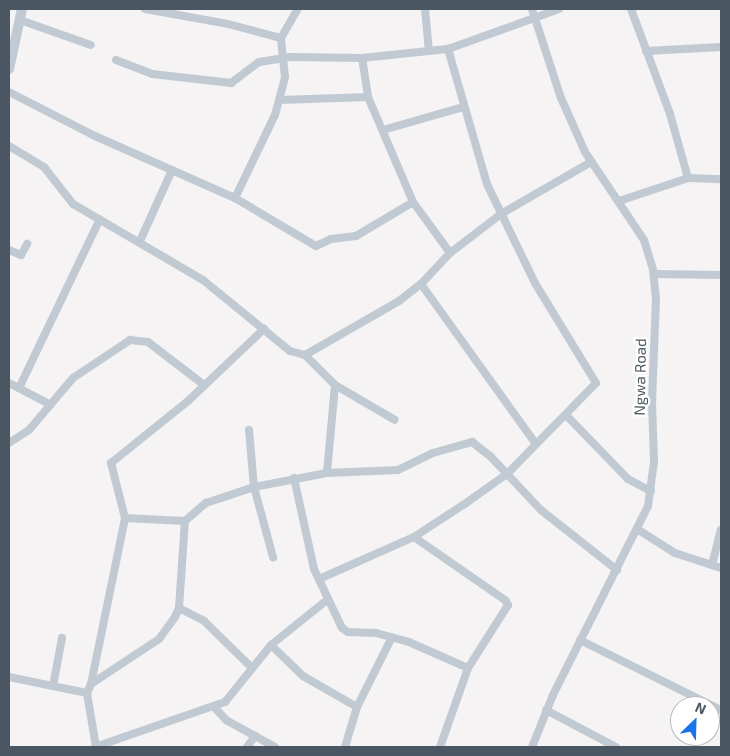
<!DOCTYPE html>
<html>
<head>
<meta charset="utf-8">
<style>
  body { margin:0 }
  #map { position:relative; width:730px; height:756px; overflow:hidden; background:#f5f3f3; font-family:"Exo 2",sans-serif }
  div>[style] { position:absolute }
  [style*='--x'] { left:calc(var(--x)*1px); top:calc(var(--y)*1px); width:calc(var(--w)*1px); rotate:calc(var(--a)*1deg) }
  .minor>* { height:8px; margin:-4px; padding:0 4px; transform-origin:4px; border-radius:4px; background:#c1cad2 }
  .tertiary>* { height:10px; margin:-5px; padding:0 5px; transform-origin:5px; border-radius:5px; background:#c1cad2 }
  span { translate:-50% -50%; white-space:nowrap; text-align:center; line-height:1.15; -webkit-text-stroke:4.5px #fff; paint-order:stroke }
  .street-label { font-size:15px; color:#4a5661 }
  .frame { position:absolute; inset:0; border:10px solid #4a5661; pointer-events:none }
  .north { position:absolute; left:670px; top:696px; width:50px; height:50px; box-sizing:border-box; background:#fff; border:1px solid #b7bbc0; border-radius:50%; rotate:24deg; font-size:14px; font-weight:700; line-height:20px; text-align:center; color:#4a5661 }
  .north::after { content:''; display:block; margin:auto; width:18px; height:22px; background:#1a73e8; clip-path:polygon(50% 0,100% 100%,50% 72%,0 100%) }
</style>
</head>
<body>
<div id="map">
  <div class="minor">
    <i style="--x:145;--y:9;--w:84;--a:10.2"></i>
    <i style="--x:228;--y:24;--w:55;--a:14.8"></i>
    <i style="--x:425;--y:9;--w:42;--a:84.6"></i>
    <i style="--x:532;--y:9;--w:94;--a:72"></i>
    <i style="--x:561;--y:98;--w:59;--a:66"></i>
    <i style="--x:585;--y:152;--w:106;--a:56.2"></i>
    <i style="--x:644;--y:240;--w:31;--a:73"></i>
    <i style="--x:653;--y:270;--w:28;--a:84"></i>
    <i style="--x:656;--y:298;--w:103;--a:92.2"></i>
    <i style="--x:652;--y:401;--w:61;--a:88.1"></i>
    <i style="--x:654;--y:462;--w:44;--a:97.8"></i>
    <i style="--x:648;--y:506;--w:212;--a:116.7"></i>
    <i style="--x:553;--y:695;--w:56;--a:112"></i>
    <i style="--x:631;--y:9;--w:112;--a:69.6"></i>
    <i style="--x:670;--y:114;--w:66;--a:74.3"></i>
    <i style="--x:20;--y:20;--w:75;--a:19.4"></i>
    <i style="--x:646;--y:51;--w:75;--a:-3.1"></i>
    <i style="--x:362;--y:58;--w:39;--a:81"></i>
    <i style="--x:368;--y:97;--w:114;--a:66.8"></i>
    <i style="--x:413;--y:202;--w:63;--a:54"></i>
    <i style="--x:116;--y:60;--w:39;--a:21"></i>
    <i style="--x:152;--y:74;--w:80;--a:6.5"></i>
    <i style="--x:231;--y:83;--w:35;--a:-37"></i>
    <i style="--x:259;--y:62;--w:32;--a:-9"></i>
    <i style="--x:291;--y:57;--w:71;--a:0.8"></i>
    <i style="--x:362;--y:58;--w:86;--a:-6"></i>
    <i style="--x:448;--y:49;--w:118;--a:-19.8"></i>
    <i style="--x:9;--y:92;--w:97;--a:27.1"></i>
    <i style="--x:95;--y:136;--w:153;--a:23.9"></i>
    <i style="--x:235;--y:198;--w:94;--a:30.7"></i>
    <i style="--x:316;--y:246;--w:17;--a:-25"></i>
    <i style="--x:331;--y:239;--w:25;--a:-7"></i>
    <i style="--x:356;--y:236;--w:66;--a:-30.8"></i>
    <i style="--x:280;--y:100;--w:88;--a:-2"></i>
    <i style="--x:383;--y:130;--w:83;--a:-16"></i>
    <i style="--x:9;--y:146;--w:41;--a:31"></i>
    <i style="--x:44;--y:167;--w:47;--a:51.9"></i>
    <i style="--x:73;--y:204;--w:151;--a:30.3"></i>
    <i style="--x:203;--y:280;--w:112;--a:39.2"></i>
    <i style="--x:290;--y:351;--w:16;--a:15"></i>
    <i style="--x:305;--y:355;--w:108;--a:-29.9"></i>
    <i style="--x:399;--y:301;--w:28;--a:-38"></i>
    <i style="--x:421;--y:284;--w:42;--a:-46.9"></i>
    <i style="--x:450;--y:253;--w:64;--a:-37.4"></i>
    <i style="--x:501;--y:214;--w:104;--a:-30"></i>
    <i style="--x:235;--y:198;--w:92;--a:-64.3"></i>
    <i style="--x:275;--y:115;--w:39;--a:-75"></i>
    <i style="--x:285;--y:77;--w:39;--a:-96"></i>
    <i style="--x:281;--y:38;--w:34;--a:-60"></i>
    <i style="--x:619;--y:201;--w:73;--a:-18.4"></i>
    <i style="--x:688;--y:178;--w:33;--a:2"></i>
    <i style="--x:140;--y:241;--w:78;--a:-65.7"></i>
    <i style="--x:9;--y:250;--w:13;--a:23"></i>
    <i style="--x:21;--y:255;--w:13;--a:-61"></i>
    <i style="--x:654;--y:274;--w:67;--a:0.9"></i>
    <i style="--x:421;--y:284;--w:197;--a:54.3"></i>
    <i style="--x:305;--y:355;--w:42;--a:45"></i>
    <i style="--x:335;--y:385;--w:69;--a:30.3"></i>
    <i style="--x:9;--y:383;--w:47;--a:27.6"></i>
    <i style="--x:19;--y:388;--w:187;--a:-64.4"></i>
    <i style="--x:566;--y:415;--w:89;--a:45.9"></i>
    <i style="--x:628;--y:479;--w:26;--a:28"></i>
    <i style="--x:249;--y:430;--w:57;--a:85"></i>
    <i style="--x:254;--y:487;--w:73;--a:74.8"></i>
    <i style="--x:9;--y:443;--w:24;--a:-33"></i>
    <i style="--x:29;--y:430;--w:68;--a:-49.8"></i>
    <i style="--x:73;--y:378;--w:69;--a:-33.7"></i>
    <i style="--x:130;--y:340;--w:18;--a:6"></i>
    <i style="--x:148;--y:342;--w:71;--a:37.5"></i>
    <i style="--x:327;--y:473;--w:88;--a:-84.8"></i>
    <i style="--x:294;--y:478;--w:93;--a:77.6"></i>
    <i style="--x:314;--y:569;--w:65;--a:64.6"></i>
    <i style="--x:342;--y:628;--w:7;--a:34"></i>
    <i style="--x:348;--y:632;--w:28;--a:2"></i>
    <i style="--x:376;--y:633;--w:34;--a:15"></i>
    <i style="--x:409;--y:642;--w:64;--a:23.8"></i>
    <i style="--x:125;--y:518;--w:60;--a:2.9"></i>
    <i style="--x:637;--y:529;--w:45;--a:32.3"></i>
    <i style="--x:675;--y:553;--w:48;--a:18.1"></i>
    <i style="--x:414;--y:537;--w:111;--a:34.7"></i>
    <i style="--x:505;--y:600;--w:6;--a:59"></i>
    <i style="--x:508;--y:605;--w:75;--a:122.4"></i>
    <i style="--x:468;--y:668;--w:84;--a:109.5"></i>
    <i style="--x:712;--y:565;--w:36;--a:-76"></i>
    <i style="--x:319;--y:579;--w:104;--a:-23.9"></i>
    <i style="--x:414;--y:537;--w:62;--a:-33.2"></i>
    <i style="--x:466;--y:503;--w:50;--a:-35.3"></i>
    <i style="--x:507;--y:474;--w:127;--a:-45.6"></i>
    <i style="--x:596;--y:383;--w:117;--a:-121.4"></i>
    <i style="--x:535;--y:283;--w:110;--a:-115.9"></i>
    <i style="--x:487;--y:184;--w:141;--a:-106.1"></i>
    <i style="--x:179;--y:608;--w:28;--a:27"></i>
    <i style="--x:204;--y:621;--w:66;--a:44.4"></i>
    <i style="--x:580;--y:640;--w:157;--a:26.4"></i>
    <i style="--x:271;--y:645;--w:45;--a:44.1"></i>
    <i style="--x:303;--y:676;--w:62;--a:29.9"></i>
    <i style="--x:357;--y:707;--w:42;--a:106.7"></i>
    <i style="--x:9;--y:677;--w:80;--a:11.6"></i>
    <i style="--x:91;--y:684;--w:169;--a:-78.4"></i>
    <i style="--x:125;--y:518;--w:57;--a:-104.3"></i>
    <i style="--x:111;--y:463;--w:99;--a:-38.8"></i>
    <i style="--x:188;--y:401;--w:105;--a:-43.5"></i>
    <i style="--x:53;--y:686;--w:49;--a:-79.4"></i>
    <i style="--x:357;--y:707;--w:78;--a:-63.4"></i>
    <i style="--x:215;--y:708;--w:16;--a:47"></i>
    <i style="--x:226;--y:720;--w:56;--a:28.9"></i>
    <i style="--x:546;--y:710;--w:79;--a:27.9"></i>
    <i style="--x:95;--y:747;--w:138;--a:-19.1"></i>
    <i style="--x:225;--y:702;--w:73;--a:-51.1"></i>
    <i style="--x:271;--y:645;--w:72;--a:-38.8"></i>
    <i style="--x:96;--y:747;--w:55;--a:-99.5"></i>
    <i style="--x:87;--y:693;--w:10;--a:-66"></i>
    <i style="--x:91;--y:684;--w:82;--a:-33.5"></i>
    <i style="--x:159;--y:639;--w:27;--a:-54"></i>
    <i style="--x:175;--y:617;--w:10;--a:-66"></i>
    <i style="--x:179;--y:608;--w:87;--a:-86.1"></i>
    <i style="--x:185;--y:521;--w:28;--a:-41"></i>
    <i style="--x:206;--y:503;--w:51;--a:-18.4"></i>
    <i style="--x:254;--y:487;--w:74;--a:-10.9"></i>
    <i style="--x:327;--y:473;--w:71;--a:-2.4"></i>
    <i style="--x:398;--y:470;--w:39;--a:-26"></i>
    <i style="--x:433;--y:453;--w:41;--a:-15.8"></i>
    <i style="--x:472;--y:442;--w:24;--a:38"></i>
    <i style="--x:491;--y:457;--w:73;--a:46.7"></i>
    <i style="--x:541;--y:510;--w:97;--a:38.3"></i>
    <i style="--x:247;--y:747;--w:14;--a:-54"></i>
  </div>
  <div class="tertiary">
    <i style="--x:9;--y:69;--w:61;--a:-77.8"></i>
  </div>
  <div class="street-label">
    <span style="left:640px;top:377px;rotate:-89deg">Ngwa Road</span>
  </div>
  <div class="frame"></div>
  <div class="north">N</div>
</div>
</body>
</html>
